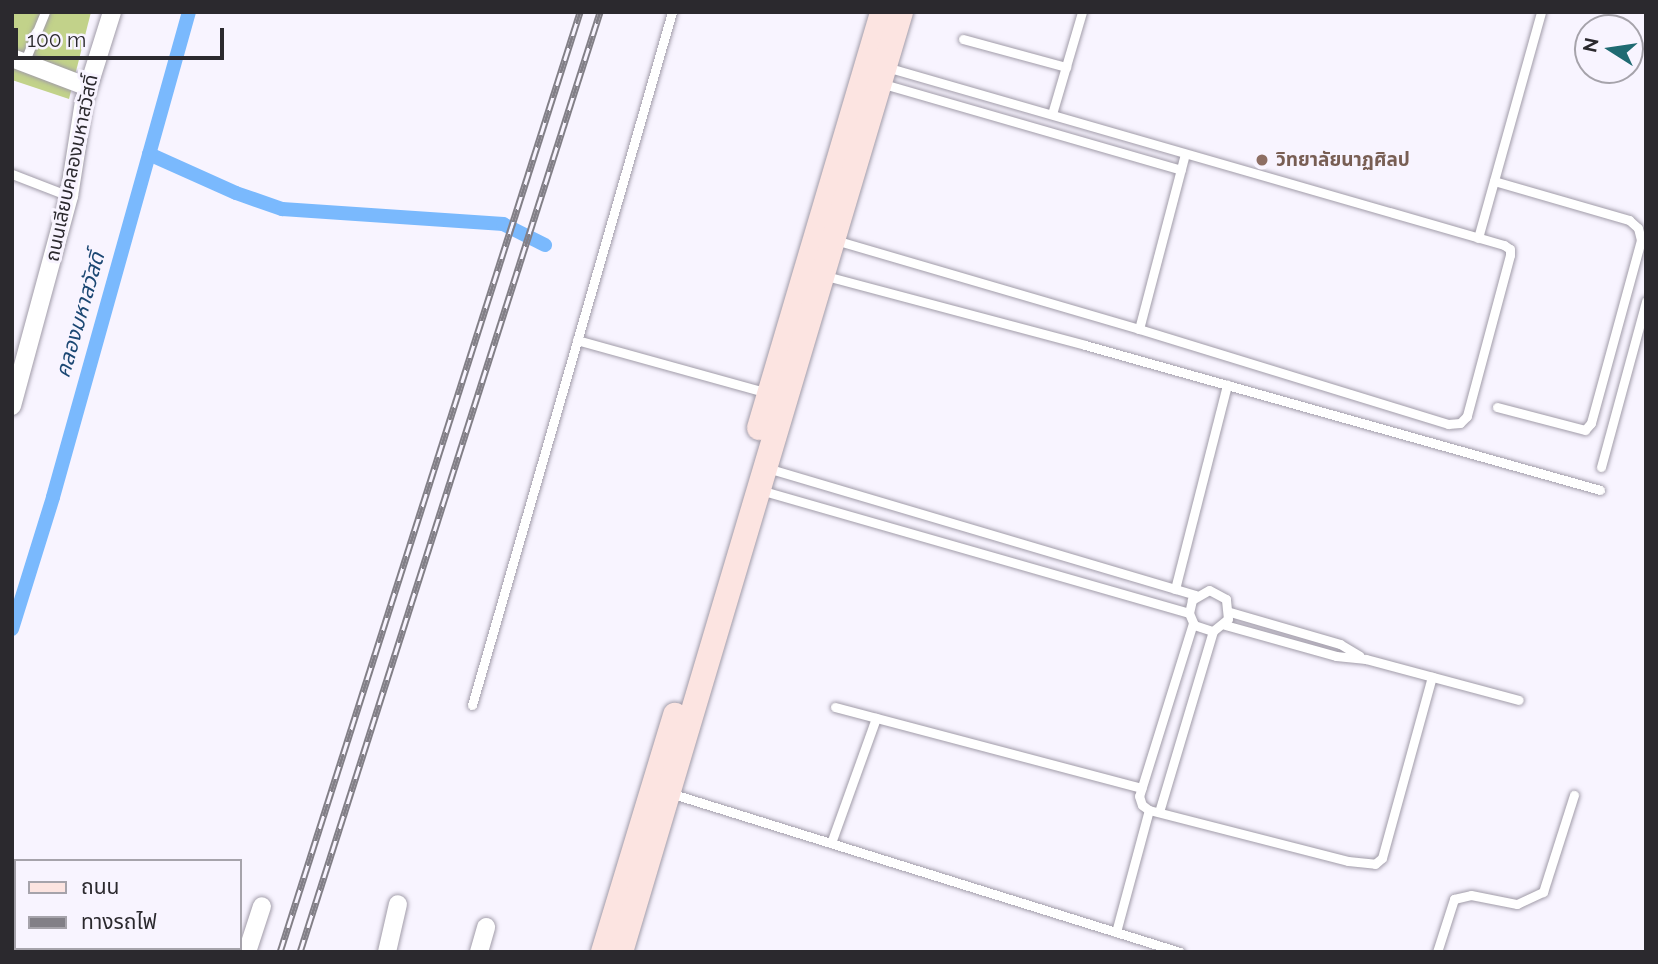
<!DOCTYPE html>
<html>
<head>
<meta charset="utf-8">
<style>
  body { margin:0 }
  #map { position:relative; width:1658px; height:964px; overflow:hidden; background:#f8f4ff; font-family:Raleway,"Noto Sans Thai",sans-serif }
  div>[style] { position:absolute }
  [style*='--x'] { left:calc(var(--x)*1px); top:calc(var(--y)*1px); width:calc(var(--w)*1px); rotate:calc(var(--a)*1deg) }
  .green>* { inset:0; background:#c2d28a }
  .canal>* { height:14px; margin:-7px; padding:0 7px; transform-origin:7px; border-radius:7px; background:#7ab9fd }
  .roads { filter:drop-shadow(0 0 2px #a19ca9) drop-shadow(0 0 2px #a19ca9) }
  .lane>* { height:9px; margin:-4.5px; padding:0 4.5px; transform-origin:4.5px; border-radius:4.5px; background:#fff }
  .street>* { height:18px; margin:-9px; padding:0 9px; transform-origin:9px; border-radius:9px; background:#fff }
  .secondary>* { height:24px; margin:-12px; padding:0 12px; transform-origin:12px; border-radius:12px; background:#fce4e1 }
  .rail>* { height:7px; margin-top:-3.5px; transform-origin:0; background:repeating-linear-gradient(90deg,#f8f4ff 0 13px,#827f87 0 26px); box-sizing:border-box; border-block:2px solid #827f87 }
  .dots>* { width:19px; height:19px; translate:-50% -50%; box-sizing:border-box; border:4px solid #f8f4ff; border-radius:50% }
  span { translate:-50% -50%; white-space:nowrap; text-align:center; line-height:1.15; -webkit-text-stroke:6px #f8f4ff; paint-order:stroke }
  .education-label { font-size:19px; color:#785e54; font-weight:700 }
  .left { translate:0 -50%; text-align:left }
  .street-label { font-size:19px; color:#2b292e }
  .water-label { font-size:21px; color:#1b4773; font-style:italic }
  .frame { position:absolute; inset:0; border:14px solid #2b292e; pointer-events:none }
  .legend { position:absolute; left:14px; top:859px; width:228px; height:91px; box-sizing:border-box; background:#f8f4ff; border:2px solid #a6a3ab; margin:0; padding:9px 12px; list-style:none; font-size:21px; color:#2b292e }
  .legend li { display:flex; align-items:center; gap:14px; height:35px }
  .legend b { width:35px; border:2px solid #a6a3ab }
  .north { position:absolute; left:1574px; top:14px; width:70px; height:70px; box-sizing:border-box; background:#f8f4ff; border:2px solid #a6a3ab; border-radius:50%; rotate:282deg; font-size:19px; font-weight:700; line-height:28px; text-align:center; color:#2b292e }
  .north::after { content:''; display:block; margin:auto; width:24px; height:32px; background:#1f6a72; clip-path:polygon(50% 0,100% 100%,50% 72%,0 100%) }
  .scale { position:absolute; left:14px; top:28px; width:210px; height:32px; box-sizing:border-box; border:4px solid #2b292e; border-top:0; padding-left:9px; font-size:21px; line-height:24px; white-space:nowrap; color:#2b292e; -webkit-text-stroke:5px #f8f4ff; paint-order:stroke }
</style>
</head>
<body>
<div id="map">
  <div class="green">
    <i style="clip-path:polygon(12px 12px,91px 12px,69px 99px,12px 80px)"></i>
  </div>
  <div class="canal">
    <i style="--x:149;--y:154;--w:95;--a:24.1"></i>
    <i style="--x:236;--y:193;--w:49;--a:19.2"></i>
    <i style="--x:282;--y:209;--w:222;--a:3.9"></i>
    <i style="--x:503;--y:224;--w:47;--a:26.6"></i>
    <i style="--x:12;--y:629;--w:138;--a:-72.7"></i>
    <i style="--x:53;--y:497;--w:504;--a:-74.34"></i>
  </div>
  <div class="roads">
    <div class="lane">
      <i style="--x:963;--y:39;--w:107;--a:15.2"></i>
      <i style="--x:24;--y:63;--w:55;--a:-67.6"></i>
      <i style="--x:886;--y:67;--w:643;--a:16.07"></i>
      <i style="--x:1504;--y:245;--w:7;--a:34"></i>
      <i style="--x:1510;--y:249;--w:6;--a:90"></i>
      <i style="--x:1510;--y:255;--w:167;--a:105"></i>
      <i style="--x:1467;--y:416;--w:10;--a:135"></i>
      <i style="--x:1460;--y:423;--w:12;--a:175"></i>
      <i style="--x:1448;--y:424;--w:323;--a:-162.9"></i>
      <i style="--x:1139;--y:329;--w:181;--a:-75.3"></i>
      <i style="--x:880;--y:83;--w:313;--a:16.1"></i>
      <i style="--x:1052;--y:114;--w:106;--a:-73.6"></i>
      <i style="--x:12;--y:174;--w:61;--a:21.1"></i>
      <i style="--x:1494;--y:181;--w:141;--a:16.1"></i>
      <i style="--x:1629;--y:220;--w:12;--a:42"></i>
      <i style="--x:1638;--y:228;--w:12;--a:76"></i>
      <i style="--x:1641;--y:240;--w:190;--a:105.3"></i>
      <i style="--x:1591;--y:423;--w:9;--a:131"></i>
      <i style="--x:1585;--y:430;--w:91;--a:-165.4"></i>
      <i style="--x:1478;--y:238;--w:235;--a:-74.4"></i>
      <i style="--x:835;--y:240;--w:317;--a:16.3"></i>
      <i style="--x:826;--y:276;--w:268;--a:14.9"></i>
      <i style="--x:1085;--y:345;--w:535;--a:15.72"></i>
      <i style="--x:577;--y:340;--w:198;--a:15.5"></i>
      <i style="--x:1601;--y:467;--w:172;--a:-74.8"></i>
      <i style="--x:767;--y:468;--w:447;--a:16.5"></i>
      <i style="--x:760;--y:490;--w:446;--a:16"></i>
      <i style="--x:1175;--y:589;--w:211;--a:-75.7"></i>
      <i style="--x:1230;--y:612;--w:115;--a:16.2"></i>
      <i style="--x:1340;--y:644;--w:23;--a:31"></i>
      <i style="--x:1193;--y:623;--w:181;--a:107.3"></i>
      <i style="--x:1139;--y:796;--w:9;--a:72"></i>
      <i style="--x:1142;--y:805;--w:9;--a:36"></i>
      <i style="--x:1149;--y:810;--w:205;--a:14.4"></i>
      <i style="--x:1348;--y:861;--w:27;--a:6"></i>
      <i style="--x:1375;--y:864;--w:9;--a:-41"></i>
      <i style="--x:1382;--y:858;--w:188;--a:-74.6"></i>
      <i style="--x:1225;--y:625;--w:115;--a:15.6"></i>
      <i style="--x:1336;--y:656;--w:30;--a:6"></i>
      <i style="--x:1366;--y:659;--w:158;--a:15"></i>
      <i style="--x:472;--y:705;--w:721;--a:-73.9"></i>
      <i style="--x:835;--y:707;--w:317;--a:14.8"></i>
      <i style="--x:670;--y:793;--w:534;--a:17.32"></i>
      <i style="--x:1159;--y:812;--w:189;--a:-73.4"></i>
      <i style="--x:1213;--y:631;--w:19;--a:-39"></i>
      <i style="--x:1228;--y:619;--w:20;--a:-96"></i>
      <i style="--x:1226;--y:599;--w:19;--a:-152"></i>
      <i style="--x:1209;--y:590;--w:20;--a:150"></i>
      <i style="--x:1192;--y:600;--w:13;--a:103"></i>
      <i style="--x:1189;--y:613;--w:13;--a:67"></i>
      <i style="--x:1194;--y:625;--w:20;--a:18"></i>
      <i style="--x:831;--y:843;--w:133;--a:-70.2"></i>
      <i style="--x:1116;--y:932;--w:126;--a:-74.9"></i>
      <i style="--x:1437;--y:952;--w:56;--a:-72.2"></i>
      <i style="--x:1454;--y:899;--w:17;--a:-13"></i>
      <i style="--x:1471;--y:895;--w:47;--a:11.1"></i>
      <i style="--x:1517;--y:904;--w:29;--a:-25"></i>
      <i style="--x:1543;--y:892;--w:102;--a:-72.3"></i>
    </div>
    <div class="street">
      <i style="--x:12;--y:58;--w:81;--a:20.9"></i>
      <i style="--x:12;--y:406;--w:218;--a:-74.8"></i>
      <i style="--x:69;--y:196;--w:96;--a:-81"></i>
      <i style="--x:84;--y:101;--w:93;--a:-72.5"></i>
      <i style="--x:247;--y:952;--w:48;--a:-71.9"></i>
      <i style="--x:387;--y:952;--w:49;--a:-77.1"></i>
      <i style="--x:479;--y:952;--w:26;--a:-74"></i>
    </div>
    <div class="secondary">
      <i style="--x:759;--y:428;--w:434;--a:-73.5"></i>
      <i style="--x:603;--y:952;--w:248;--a:-73.1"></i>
      <i style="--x:621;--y:952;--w:981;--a:-73.41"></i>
    </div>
  </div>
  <div class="rail">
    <i style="--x:280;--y:952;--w:987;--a:-72.3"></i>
    <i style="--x:300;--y:952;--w:987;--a:-72.3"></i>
  </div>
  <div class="dots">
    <i style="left:1262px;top:160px;background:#8d6e63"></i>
  </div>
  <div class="education-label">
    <span class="left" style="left:1276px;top:160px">วิทยาลัยนาฏศิลป</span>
  </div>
  <div class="street-label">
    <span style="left:72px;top:168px;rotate:-78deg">ถนนเลียบคลองมหาสวัสดิ์</span>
  </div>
  <div class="water-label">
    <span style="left:80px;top:315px;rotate:-74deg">คลองมหาสวัสดิ์</span>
  </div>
  <div class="frame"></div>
  <ul class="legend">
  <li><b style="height:9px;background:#fce4e1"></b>ถนน</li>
  <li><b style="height:9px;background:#827f87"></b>ทางรถไฟ</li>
  </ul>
  <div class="north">N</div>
  <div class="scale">100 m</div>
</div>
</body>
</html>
